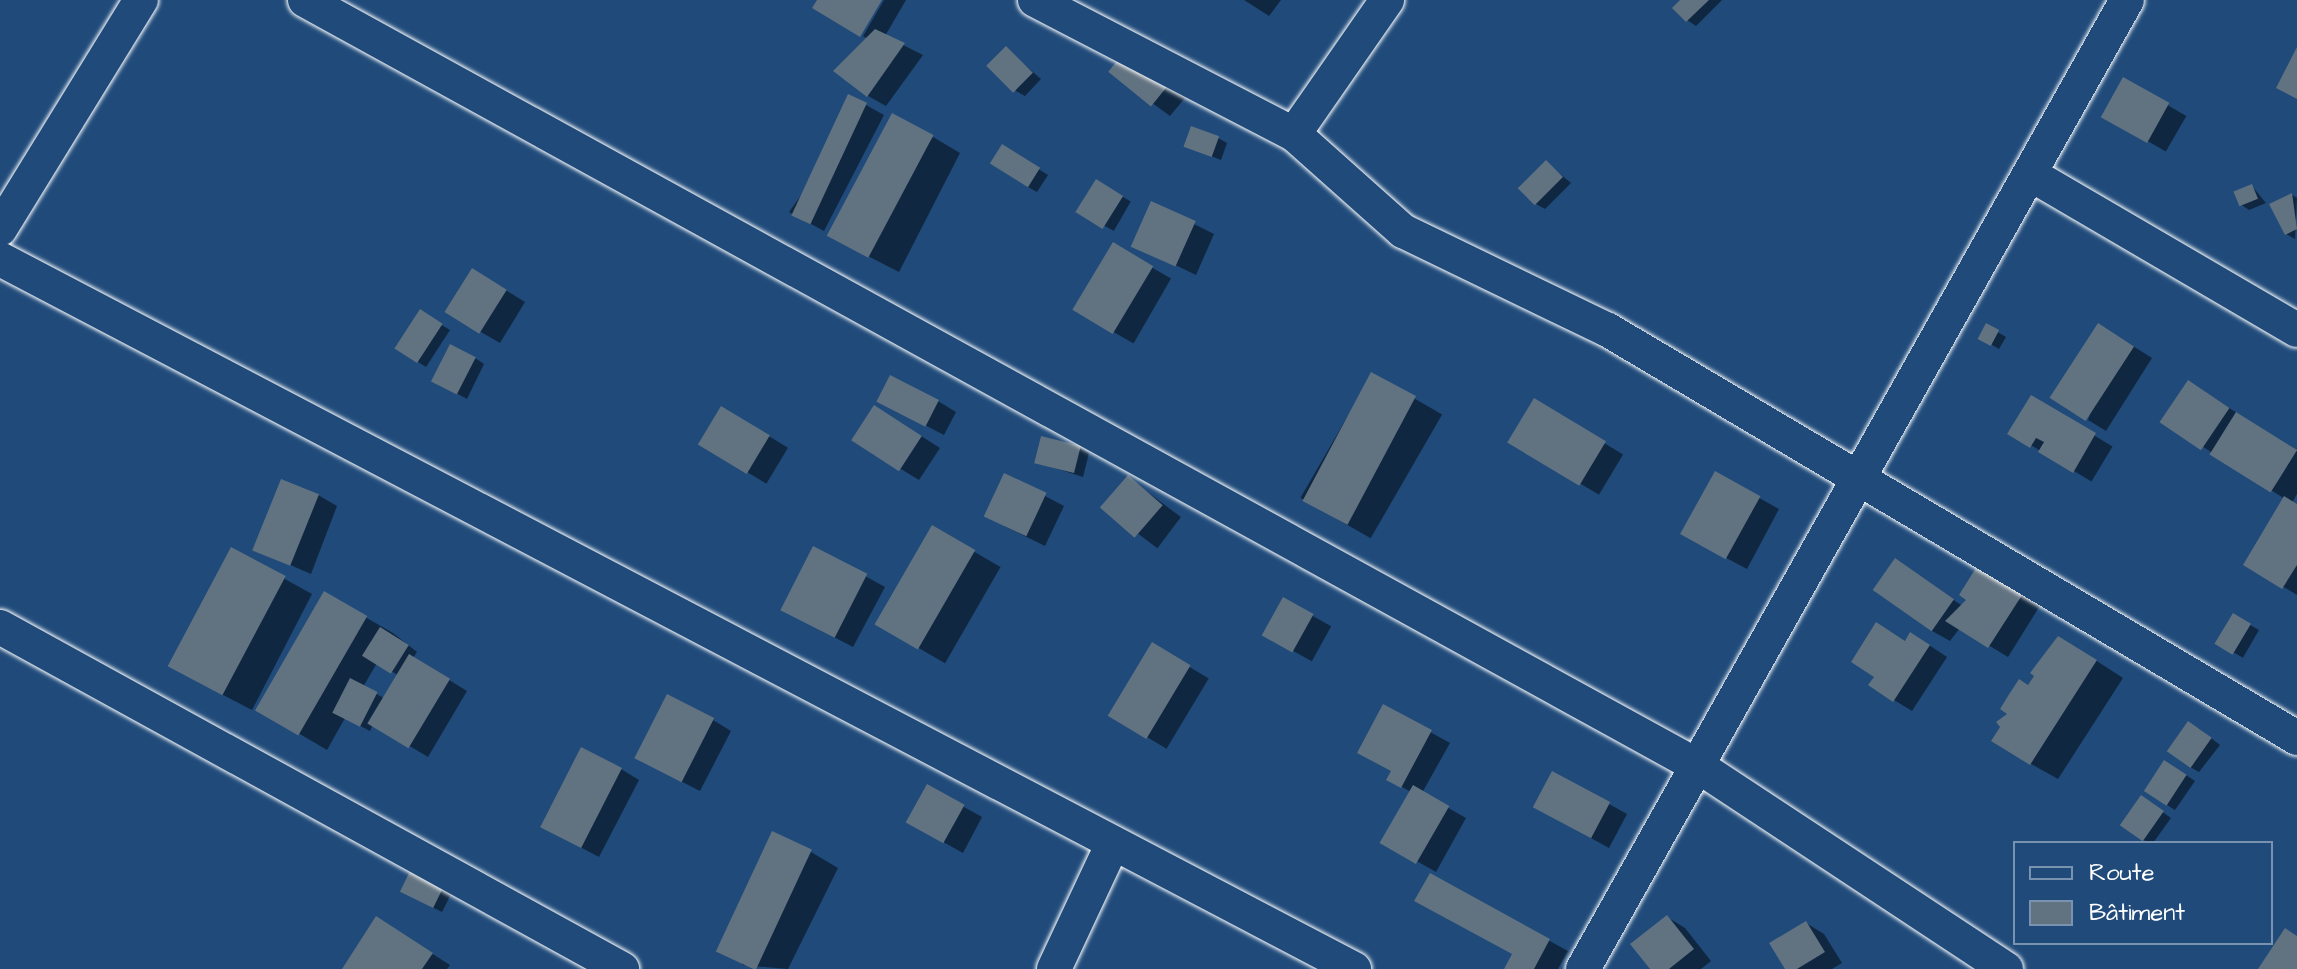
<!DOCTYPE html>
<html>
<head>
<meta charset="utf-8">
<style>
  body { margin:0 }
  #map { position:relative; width:2297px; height:969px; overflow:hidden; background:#1f4a7a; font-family:"Architects Daughter",sans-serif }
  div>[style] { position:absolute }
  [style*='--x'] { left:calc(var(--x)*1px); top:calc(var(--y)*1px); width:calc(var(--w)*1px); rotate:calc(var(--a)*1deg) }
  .shadow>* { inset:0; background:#0007; transform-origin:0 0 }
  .building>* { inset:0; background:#617281; transform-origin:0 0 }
  .roads { filter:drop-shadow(0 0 2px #fff) drop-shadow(0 0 2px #fff) }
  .street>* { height:34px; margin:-17px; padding:0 17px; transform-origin:17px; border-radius:17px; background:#1f4a7a }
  span { translate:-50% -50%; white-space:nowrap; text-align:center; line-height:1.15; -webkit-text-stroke:8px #1f4a7a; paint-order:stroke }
  .legend { position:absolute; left:2013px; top:841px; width:260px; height:104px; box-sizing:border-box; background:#1f4a7a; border:2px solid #7992af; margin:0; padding:10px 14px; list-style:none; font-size:24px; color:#fff }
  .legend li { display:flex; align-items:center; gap:16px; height:40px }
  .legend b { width:40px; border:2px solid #7992af }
</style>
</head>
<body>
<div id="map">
  <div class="shadow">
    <i style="clip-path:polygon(884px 0,906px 0,885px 36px,923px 55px,886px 106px,868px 96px,868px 39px,863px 36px)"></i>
    <i style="clip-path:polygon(1244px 0,1281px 0,1269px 16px)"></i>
    <i style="clip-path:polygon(1683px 0,1722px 0,1696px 26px,1687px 20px)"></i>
    <i style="clip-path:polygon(1006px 49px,1041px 79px,1025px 96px,1016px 91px)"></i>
    <i style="clip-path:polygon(1110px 72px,1194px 87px,1170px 116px)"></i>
    <i style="left:2124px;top:80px;width:72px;height:41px;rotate:30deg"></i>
    <i style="clip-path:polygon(866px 105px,884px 115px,824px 231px,789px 212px)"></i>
    <i style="clip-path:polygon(933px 137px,960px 153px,899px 272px,858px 251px)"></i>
    <i style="clip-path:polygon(1218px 138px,1227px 143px,1221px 160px,1186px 146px)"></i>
    <i style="clip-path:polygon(1003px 147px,1048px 175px,1037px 192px,1028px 187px)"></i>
    <i style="clip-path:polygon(1547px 163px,1571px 183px,1545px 209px,1536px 204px)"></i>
    <i style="left:1097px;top:182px;width:39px;height:34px;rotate:30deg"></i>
    <i style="clip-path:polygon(2252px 186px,2266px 203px,2249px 210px,2240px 204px)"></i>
    <i style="clip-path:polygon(2292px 195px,2297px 198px,2295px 239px,2286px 234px)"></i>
    <i style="clip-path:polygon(1152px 203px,1214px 234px,1196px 275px,1140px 248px,1150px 226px,1144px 223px)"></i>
    <i style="left:1113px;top:245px;width:67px;height:75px;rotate:30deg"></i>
    <i style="clip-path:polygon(491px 281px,525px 302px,500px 343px,448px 313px)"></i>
    <i style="clip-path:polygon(420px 312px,450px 330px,426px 367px,418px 362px)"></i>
    <i style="left:1987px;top:326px;width:22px;height:14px;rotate:30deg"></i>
    <i style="clip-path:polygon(2117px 336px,2152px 358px,2106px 431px,2088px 420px)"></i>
    <i style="clip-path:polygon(475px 358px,484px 364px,467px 399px,434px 381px)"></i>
    <i style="left:1372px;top:374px;width:81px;height:143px;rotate:30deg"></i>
    <i style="clip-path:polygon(2207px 394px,2297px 451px,2297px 494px,2292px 503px,2297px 506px,2297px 595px,2246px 564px,2285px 499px,2164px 422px)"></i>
    <i style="left:2032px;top:398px;width:94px;height:41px;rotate:31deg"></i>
    <i style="clip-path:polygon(938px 401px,956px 412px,944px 435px,898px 411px)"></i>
    <i style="left:1534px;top:401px;width:104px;height:47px;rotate:31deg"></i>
    <i style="left:722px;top:408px;width:77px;height:42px;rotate:31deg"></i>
    <i style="clip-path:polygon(893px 418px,940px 448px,919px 480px,855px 441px)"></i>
    <i style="clip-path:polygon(1080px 448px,1089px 453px,1083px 477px,1036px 462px)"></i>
    <i style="clip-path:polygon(1716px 474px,1779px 509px,1747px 569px,1702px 545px)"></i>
    <i style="clip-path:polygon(1005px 475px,1064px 506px,1045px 546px,1004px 526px)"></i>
    <i style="left:1129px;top:478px;width:65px;height:39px;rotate:37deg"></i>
    <i style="clip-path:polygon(318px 495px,337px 506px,311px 574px,256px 550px)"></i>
    <i style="left:933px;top:528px;width:78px;height:111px;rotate:30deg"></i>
    <i style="clip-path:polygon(814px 548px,885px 587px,853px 647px,801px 620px)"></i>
    <i style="clip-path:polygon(232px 550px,312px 594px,252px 710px,198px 682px)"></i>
    <i style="clip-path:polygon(1896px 561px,1964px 607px,1980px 566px,2041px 604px,2008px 657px,1960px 628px,1950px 641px,1932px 631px)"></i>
    <i style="clip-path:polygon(evenodd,325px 594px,393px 633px,417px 652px,413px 658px,467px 691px,428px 757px,373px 724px,370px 731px,345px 718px,327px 750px,259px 710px,325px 594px,377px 663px,398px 675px,384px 698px,363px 687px,377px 663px)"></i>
    <i style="left:1284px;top:600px;width:54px;height:40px;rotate:29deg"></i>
    <i style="left:2233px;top:615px;width:30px;height:32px;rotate:30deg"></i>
    <i style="clip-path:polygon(1906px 642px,1929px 645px,1947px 657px,1912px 711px,1894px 700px)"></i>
    <i style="left:1153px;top:645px;width:65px;height:82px;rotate:31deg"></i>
    <i style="clip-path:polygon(2086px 654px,2123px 678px,2058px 779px,2031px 764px,2011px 714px,2029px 687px)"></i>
    <i style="clip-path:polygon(1383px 706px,1450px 743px,1422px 793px,1466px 818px,1436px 872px,1383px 842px,1411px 792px,1388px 779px,1393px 771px)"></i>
    <i style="clip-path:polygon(713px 720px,731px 731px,700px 791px,655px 768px)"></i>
    <i style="clip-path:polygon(2198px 728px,2220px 745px,2199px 772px,2190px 767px)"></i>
    <i style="clip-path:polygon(2174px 767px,2195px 781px,2175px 810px,2145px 791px)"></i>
    <i style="clip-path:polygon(621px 769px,639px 780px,599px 857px,561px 837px)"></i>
    <i style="clip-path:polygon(928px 787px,982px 817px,963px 853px,927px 833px)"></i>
    <i style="clip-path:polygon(2150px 803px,2171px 818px,2153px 843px,2143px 840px)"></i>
    <i style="clip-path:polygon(1609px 804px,1627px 814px,1609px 848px,1553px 817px)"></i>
    <i style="clip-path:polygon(811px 852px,838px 868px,788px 969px,742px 965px)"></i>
    <i style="clip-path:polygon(1430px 876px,1568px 951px,1558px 969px,1506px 969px,1514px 954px)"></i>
    <i style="clip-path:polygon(442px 889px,451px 894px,442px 912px,412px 897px)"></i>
    <i style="clip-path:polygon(1667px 917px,1685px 928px,1711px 961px,1701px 969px,1652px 969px)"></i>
    <i style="clip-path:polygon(1806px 923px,1824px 934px,1842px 963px,1832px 969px,1787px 969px)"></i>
    <i style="clip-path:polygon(395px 930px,450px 965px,447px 969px,346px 969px)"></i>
  </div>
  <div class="building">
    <i style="clip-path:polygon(817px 0,882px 0,860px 37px,812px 8px)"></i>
    <i style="clip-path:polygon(1680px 0,1709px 0,1686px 22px,1672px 8px)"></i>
    <i style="clip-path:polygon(875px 29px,905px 43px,867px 97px,833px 71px)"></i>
    <i style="left:1134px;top:40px;width:55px;height:41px;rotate:39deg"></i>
    <i style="left:1006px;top:46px;width:38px;height:28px;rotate:45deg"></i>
    <i style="clip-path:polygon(2297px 47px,2297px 99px,2276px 88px)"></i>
    <i style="left:2123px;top:77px;width:53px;height:46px;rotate:29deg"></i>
    <i style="left:848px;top:94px;width:21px;height:134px;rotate:25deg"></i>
    <i style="left:892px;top:113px;width:47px;height:139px;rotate:28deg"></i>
    <i style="left:1191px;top:126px;width:30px;height:22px;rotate:20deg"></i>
    <i style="left:1002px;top:144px;width:45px;height:23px;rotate:32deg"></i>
    <i style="left:1546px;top:160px;width:24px;height:40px;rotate:45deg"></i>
    <i style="left:1096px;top:179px;width:32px;height:39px;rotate:32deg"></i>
    <i style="left:2252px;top:184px;width:16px;height:20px;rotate:68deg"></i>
    <i style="clip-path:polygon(2292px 193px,2297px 229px,2285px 235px,2269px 204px)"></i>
    <i style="left:1151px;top:201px;width:49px;height:50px;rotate:24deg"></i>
    <i style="left:1113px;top:242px;width:47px;height:79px;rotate:31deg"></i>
    <i style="left:472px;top:268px;width:41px;height:52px;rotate:32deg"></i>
    <i style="left:420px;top:309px;width:27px;height:47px;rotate:33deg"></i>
    <i style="left:1986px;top:323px;width:15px;height:18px;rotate:28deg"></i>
    <i style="left:2098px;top:323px;width:43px;height:89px;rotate:33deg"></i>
    <i style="left:450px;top:344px;width:29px;height:42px;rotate:27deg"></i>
    <i style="left:1371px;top:372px;width:51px;height:146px;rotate:28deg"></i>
    <i style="left:890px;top:375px;width:55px;height:30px;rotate:27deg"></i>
    <i style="left:2188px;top:380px;width:50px;height:51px;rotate:34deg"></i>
    <i style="clip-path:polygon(2031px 395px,2096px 433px,2073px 473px,2038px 452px,2044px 442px,2036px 438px,2030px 448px,2007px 434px)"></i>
    <i style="left:1534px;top:398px;width:84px;height:52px;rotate:31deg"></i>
    <i style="left:874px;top:405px;width:57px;height:42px;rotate:33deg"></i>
    <i style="left:721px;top:406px;width:57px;height:45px;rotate:31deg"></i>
    <i style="left:2236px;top:412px;width:72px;height:50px;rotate:32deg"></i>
    <i style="left:1041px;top:436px;width:41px;height:28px;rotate:14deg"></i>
    <i style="left:1715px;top:471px;width:52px;height:72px;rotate:29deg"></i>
    <i style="left:1004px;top:473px;width:47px;height:48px;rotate:25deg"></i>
    <i style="left:1128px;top:475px;width:46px;height:43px;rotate:41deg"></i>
    <i style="left:281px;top:479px;width:41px;height:77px;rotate:22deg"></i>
    <i style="clip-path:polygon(2284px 496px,2297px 504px,2297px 565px,2282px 589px,2243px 565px)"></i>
    <i style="left:932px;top:525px;width:50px;height:115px;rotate:30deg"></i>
    <i style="left:813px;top:546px;width:61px;height:72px;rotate:27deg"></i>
    <i style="left:231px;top:547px;width:62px;height:135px;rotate:28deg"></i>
    <i style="left:1895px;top:558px;width:72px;height:39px;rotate:35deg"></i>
    <i style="clip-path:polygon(1979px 563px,2024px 592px,1988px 648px,1945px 621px,1966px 600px,1959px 595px)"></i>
    <i style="left:324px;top:591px;width:50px;height:138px;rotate:30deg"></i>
    <i style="left:1283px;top:597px;width:35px;height:44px;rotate:29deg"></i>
    <i style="left:2233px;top:613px;width:21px;height:36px;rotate:31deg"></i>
    <i style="clip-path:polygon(1876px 622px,1905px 641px,1910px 632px,1930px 645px,1893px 702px,1868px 685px,1874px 677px,1851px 662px)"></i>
    <i style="left:380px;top:627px;width:34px;height:34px;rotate:32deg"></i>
    <i style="clip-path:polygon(2058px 636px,2097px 660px,2030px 765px,1991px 741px,2000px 727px,1996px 722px,2007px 714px,2000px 709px,2008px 696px,2019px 679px,2028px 685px,2034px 676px,2030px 673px)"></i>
    <i style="left:1152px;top:642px;width:45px;height:86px;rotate:31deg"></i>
    <i style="left:409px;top:654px;width:48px;height:81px;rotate:31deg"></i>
    <i style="left:350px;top:678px;width:31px;height:39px;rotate:27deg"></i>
    <i style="left:667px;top:694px;width:53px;height:72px;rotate:27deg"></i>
    <i style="clip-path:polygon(1383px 704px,1432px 730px,1401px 788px,1386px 780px,1391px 771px,1357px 753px)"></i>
    <i style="left:2188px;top:721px;width:29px;height:37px;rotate:35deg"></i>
    <i style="left:581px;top:747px;width:46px;height:90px;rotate:27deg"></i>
    <i style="left:2164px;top:760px;width:27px;height:37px;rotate:33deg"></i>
    <i style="left:1552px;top:771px;width:66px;height:41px;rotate:28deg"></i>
    <i style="left:927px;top:784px;width:43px;height:44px;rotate:29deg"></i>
    <i style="left:1413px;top:785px;width:42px;height:67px;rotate:30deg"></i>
    <i style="left:2141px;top:795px;width:28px;height:37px;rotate:35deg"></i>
    <i style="left:772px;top:831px;width:44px;height:133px;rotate:25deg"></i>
    <i style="left:410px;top:871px;width:37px;height:23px;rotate:26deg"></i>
    <i style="clip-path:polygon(1430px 873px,1550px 939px,1534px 969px,1504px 969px,1512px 954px,1414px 901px)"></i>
    <i style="clip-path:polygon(1667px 915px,1694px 949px,1669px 969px,1650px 969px,1630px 944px)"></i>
    <i style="clip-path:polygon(376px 916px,433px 953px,422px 969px,342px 969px)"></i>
    <i style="clip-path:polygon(1806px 921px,1825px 952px,1797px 969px,1785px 969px,1769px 943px)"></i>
    <i style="clip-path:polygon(2285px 928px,2297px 936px,2297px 969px,2258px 969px)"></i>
  </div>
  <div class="roads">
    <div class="street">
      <i style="--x:305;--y:0;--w:1590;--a:28.81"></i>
      <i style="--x:1698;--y:766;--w:369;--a:33.4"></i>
      <i style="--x:1035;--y:0;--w:292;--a:27.4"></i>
      <i style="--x:1294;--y:134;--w:146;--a:41.7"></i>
      <i style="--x:1403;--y:231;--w:228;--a:25.8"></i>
      <i style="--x:1608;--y:330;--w:801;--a:30.63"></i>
      <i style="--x:1294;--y:134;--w:163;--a:-55.2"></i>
      <i style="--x:2030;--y:174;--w:309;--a:30.3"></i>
      <i style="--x:0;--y:229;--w:269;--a:-58.4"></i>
      <i style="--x:0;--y:259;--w:1529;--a:27.67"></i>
      <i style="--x:0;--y:627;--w:710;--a:28.8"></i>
      <i style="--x:1054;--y:969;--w:139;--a:-64.9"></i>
      <i style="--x:1583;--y:969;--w:1111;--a:-60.69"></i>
    </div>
  </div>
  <ul class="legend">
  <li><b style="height:10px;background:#1f4a7a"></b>Route</li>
  <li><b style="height:22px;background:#617281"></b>Bâtiment</li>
  </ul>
</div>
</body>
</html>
